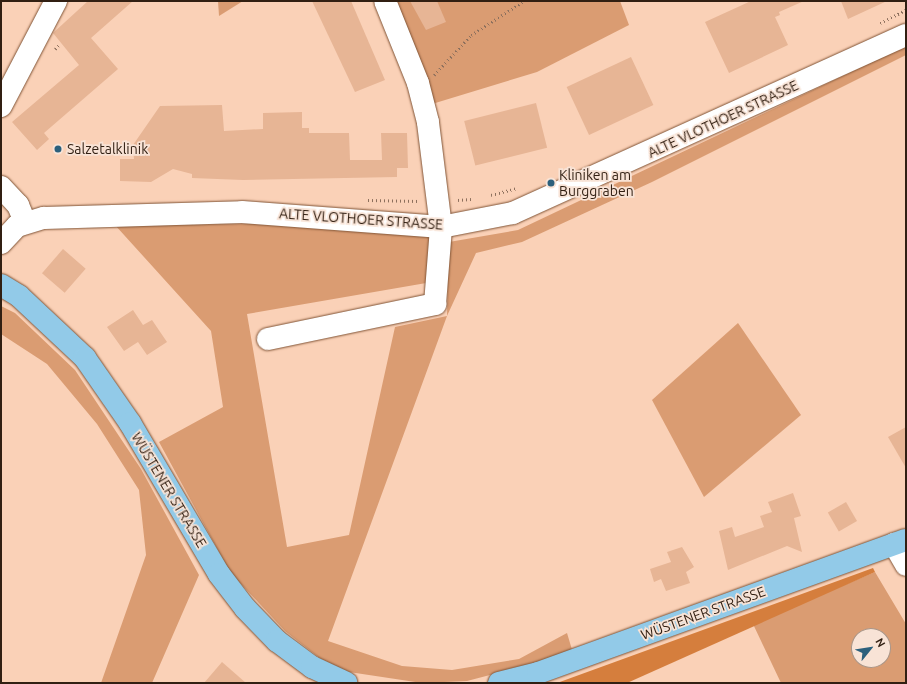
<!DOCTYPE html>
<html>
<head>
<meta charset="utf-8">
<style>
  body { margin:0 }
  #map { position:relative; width:907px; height:684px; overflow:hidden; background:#fad1b7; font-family:Ubuntu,sans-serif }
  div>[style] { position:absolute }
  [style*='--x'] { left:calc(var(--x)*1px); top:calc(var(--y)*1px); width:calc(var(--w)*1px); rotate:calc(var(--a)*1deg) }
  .green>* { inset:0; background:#da9c72 }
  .forest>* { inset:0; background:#d57e3d }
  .building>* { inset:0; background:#e7b595; transform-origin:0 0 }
  .path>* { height:2.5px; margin-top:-1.25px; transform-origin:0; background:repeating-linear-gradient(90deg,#8d705d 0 1px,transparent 0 4px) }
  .roads { filter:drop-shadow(0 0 1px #805436) drop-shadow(0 0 1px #805436) }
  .minor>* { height:22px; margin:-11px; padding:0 11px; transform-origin:11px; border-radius:11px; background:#fff }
  .major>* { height:22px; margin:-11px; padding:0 11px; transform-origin:11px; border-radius:11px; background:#92cae8 }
  .dots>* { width:11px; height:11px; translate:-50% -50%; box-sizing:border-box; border:2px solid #f8e3d6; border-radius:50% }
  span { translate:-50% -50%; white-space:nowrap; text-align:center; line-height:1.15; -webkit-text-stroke:3.5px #f8e3d6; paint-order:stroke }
  .street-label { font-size:14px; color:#311f12 }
  .poi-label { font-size:14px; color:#311f12 }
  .left { translate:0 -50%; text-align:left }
  .frame { position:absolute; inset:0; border:2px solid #311f12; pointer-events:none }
  .north { position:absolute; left:851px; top:628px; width:40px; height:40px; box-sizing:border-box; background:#f8e3d6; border:1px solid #a89588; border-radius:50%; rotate:60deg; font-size:11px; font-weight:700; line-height:16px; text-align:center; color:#311f12 }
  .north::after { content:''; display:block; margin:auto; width:14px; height:18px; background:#2c607c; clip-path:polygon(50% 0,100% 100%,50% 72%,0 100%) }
</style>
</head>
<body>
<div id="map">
  <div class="green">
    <i style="clip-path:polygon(218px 1px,243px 1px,219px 16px)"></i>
    <i style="clip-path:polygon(394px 1px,620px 1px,629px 25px,537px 72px,432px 104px)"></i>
    <i style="clip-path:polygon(906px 46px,906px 55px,652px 182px,522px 242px,476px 253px,447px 316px,328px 641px,402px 666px,452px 670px,519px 659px,567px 633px,573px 653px,467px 681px,422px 683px,349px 672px,321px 659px,285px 631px,230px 572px,159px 442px,223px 407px,211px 331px,115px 225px,254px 224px,432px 237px,432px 282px,247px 314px,287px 547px,349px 535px,395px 327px,447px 316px,449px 242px,518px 230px)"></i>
    <i style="clip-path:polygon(1px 306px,15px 313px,75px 370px,141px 469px,199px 575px,152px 683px,101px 683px,146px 555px,139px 490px,97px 424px,47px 364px,1px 334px)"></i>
    <i style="clip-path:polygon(738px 323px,801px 415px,704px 497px,652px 400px)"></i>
    <i style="clip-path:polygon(evenodd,875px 572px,906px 624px,906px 683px,781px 683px,753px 624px,875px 572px,859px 636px,883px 636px,883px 660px,859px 660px,859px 636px)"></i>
  </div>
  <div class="forest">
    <i style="clip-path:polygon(873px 568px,875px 572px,627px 683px,557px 683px)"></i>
  </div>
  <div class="building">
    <i style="clip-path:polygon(88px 1px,133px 1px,91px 38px,118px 69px,44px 133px,49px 139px,37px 150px,12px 122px,79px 65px,53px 33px)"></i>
    <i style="clip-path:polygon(312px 1px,351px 1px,385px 80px,355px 92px)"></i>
    <i style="clip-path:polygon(410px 1px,437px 1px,446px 22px,426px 30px)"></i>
    <i style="clip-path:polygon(751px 1px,804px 1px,779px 12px,780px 15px,775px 17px,788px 45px,729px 73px,705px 22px)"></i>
    <i style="clip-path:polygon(841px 1px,887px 1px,848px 19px)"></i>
    <i style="left:631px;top:57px;width:53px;height:71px;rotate:65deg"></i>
    <i style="left:536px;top:103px;width:46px;height:74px;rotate:76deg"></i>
    <i style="clip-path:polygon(222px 105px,224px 131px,263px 129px,263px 113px,302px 112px,302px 128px,309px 128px,309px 133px,349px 133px,350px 160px,382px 160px,381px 133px,407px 133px,408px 168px,397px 168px,397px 177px,243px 180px,192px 178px,192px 174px,173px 169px,151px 182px,120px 181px,120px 159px,134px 159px,133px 145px,160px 106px)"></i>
    <i style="left:63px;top:249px;width:30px;height:32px;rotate:41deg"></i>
    <i style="clip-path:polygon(133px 310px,143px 325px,152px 320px,167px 342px,147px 355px,138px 342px,124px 351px,107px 327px)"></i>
    <i style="clip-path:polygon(906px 427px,906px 468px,888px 437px)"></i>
    <i style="clip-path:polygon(793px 493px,801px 516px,794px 518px,802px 552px,787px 546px,728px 570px,719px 531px,732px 527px,735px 537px,764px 527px,760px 516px,772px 512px,768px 502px)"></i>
    <i style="left:846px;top:502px;width:22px;height:21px;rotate:60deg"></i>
    <i style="clip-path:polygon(682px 547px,694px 567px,686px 572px,690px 583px,666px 591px,661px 579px,654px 582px,650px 569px,671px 562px,667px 552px)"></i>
    <i style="clip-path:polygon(222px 662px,246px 683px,204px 683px)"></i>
  </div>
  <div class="path">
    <i style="--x:880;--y:23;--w:29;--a:-27"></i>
    <i style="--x:55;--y:49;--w:8;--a:-45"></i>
    <i style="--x:434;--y:75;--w:54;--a:-47.2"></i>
    <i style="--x:471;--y:35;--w:63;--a:-32.7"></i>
    <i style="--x:491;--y:195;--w:27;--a:-15"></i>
    <i style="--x:368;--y:200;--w:51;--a:1.1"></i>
    <i style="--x:458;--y:200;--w:13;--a:-4"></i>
  </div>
  <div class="roads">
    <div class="minor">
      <i style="--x:1;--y:106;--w:119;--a:-62.4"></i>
      <i style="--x:1;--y:187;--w:25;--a:47"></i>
      <i style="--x:18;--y:205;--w:18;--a:68"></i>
      <i style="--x:1;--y:243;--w:23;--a:-47"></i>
      <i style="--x:17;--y:226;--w:28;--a:-17"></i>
      <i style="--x:44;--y:218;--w:198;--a:-1.7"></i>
      <i style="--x:242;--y:212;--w:200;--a:4.3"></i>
      <i style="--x:441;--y:227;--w:73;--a:-11"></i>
      <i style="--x:513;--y:213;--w:431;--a:-24.4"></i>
      <i style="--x:268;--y:339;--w:171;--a:-11.8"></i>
      <i style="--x:435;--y:304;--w:77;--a:-85.5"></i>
      <i style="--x:441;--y:227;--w:106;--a:-97.1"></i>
      <i style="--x:428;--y:122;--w:40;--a:-104.4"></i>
      <i style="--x:418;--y:83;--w:88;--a:-111.9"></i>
      <i style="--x:894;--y:544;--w:24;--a:60"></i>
    </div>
    <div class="major">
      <i style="--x:1;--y:285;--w:21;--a:31"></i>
      <i style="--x:19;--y:296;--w:91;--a:43.2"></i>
      <i style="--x:85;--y:358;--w:79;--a:55.3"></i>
      <i style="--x:130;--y:423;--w:175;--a:59.5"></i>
      <i style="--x:219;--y:574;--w:43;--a:52.6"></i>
      <i style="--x:245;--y:608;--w:46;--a:45.9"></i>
      <i style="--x:277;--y:641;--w:44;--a:36.6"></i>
      <i style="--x:312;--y:667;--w:38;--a:25"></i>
      <i style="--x:499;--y:683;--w:40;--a:-14.4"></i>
      <i style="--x:538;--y:673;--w:391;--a:-19.9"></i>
    </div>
  </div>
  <div class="dots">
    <i style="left:58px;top:149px;background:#2c607c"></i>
    <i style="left:551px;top:183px;background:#2c607c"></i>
  </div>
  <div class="street-label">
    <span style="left:723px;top:119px;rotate:-25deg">ALTE VLOTHOER STRASSE</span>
    <span style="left:361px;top:219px;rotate:4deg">ALTE VLOTHOER STRASSE</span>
    <span style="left:169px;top:490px;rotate:59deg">WÜSTENER STRASSE</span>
    <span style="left:703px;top:613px;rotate:-20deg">WÜSTENER STRASSE</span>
  </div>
  <div class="poi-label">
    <span class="left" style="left:67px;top:149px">Salzetalklinik</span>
    <span class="left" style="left:559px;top:183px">Kliniken am<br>Burggraben</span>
  </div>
  <div class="frame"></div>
  <div class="north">N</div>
</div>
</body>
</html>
